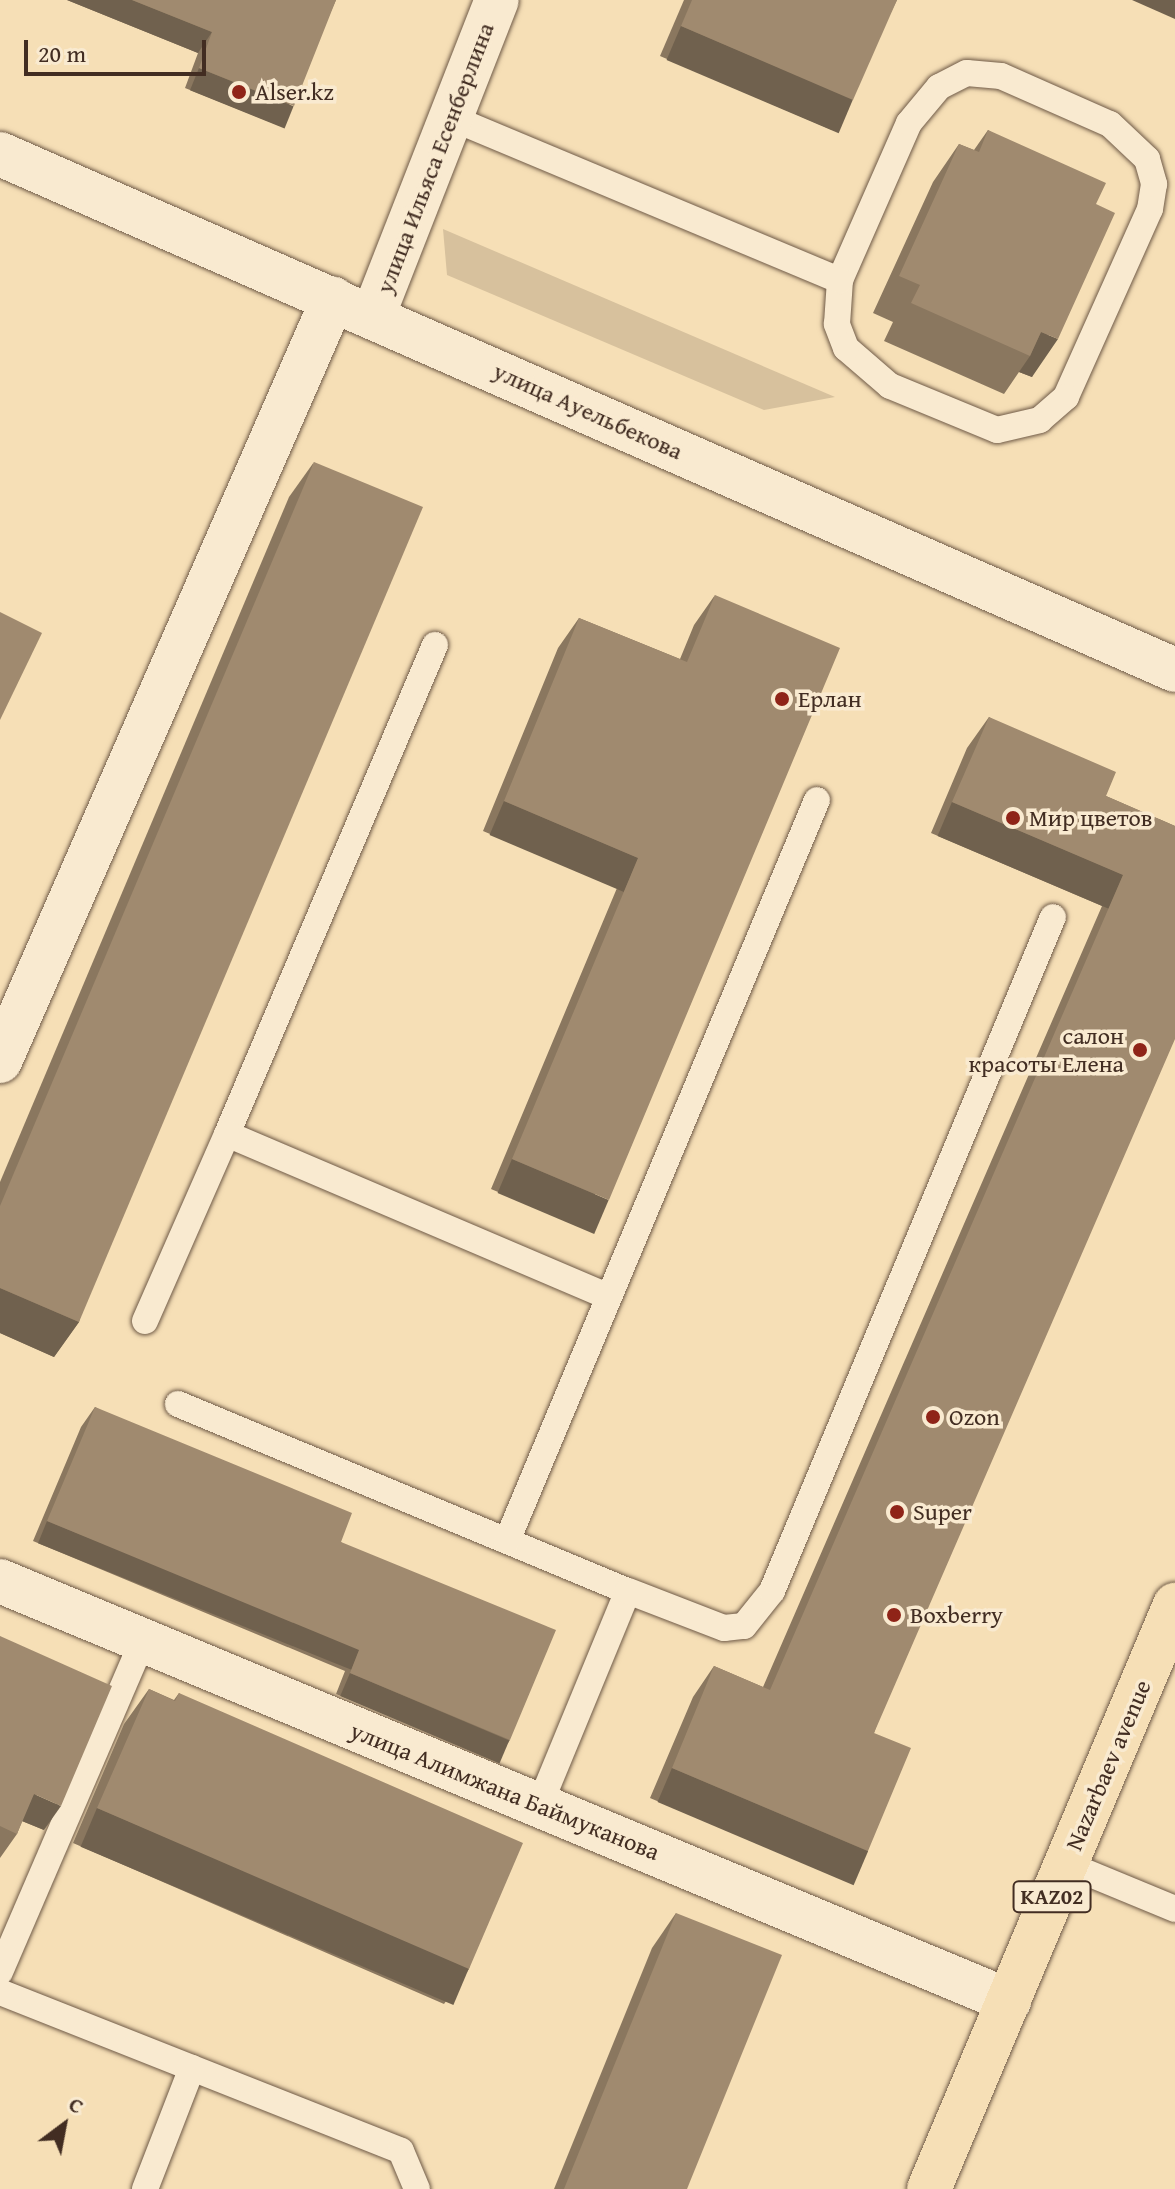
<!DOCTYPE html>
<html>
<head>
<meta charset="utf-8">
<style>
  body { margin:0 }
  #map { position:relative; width:1175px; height:2189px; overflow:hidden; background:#f6dfb6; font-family:"Gentium Book Plus",serif }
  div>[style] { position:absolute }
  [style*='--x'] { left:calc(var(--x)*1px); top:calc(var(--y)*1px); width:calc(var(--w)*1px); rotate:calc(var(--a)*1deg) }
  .green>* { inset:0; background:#d7c19d }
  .roads { filter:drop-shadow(0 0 2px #6f5a47) drop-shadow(0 0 2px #6f5a47) }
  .service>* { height:26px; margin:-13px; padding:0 13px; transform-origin:13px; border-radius:13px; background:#f9ead0 }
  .minor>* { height:44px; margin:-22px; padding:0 22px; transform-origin:22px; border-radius:22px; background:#f9ead0 }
  .tertiary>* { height:44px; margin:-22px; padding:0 22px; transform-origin:22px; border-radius:22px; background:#f9ead0 }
  .trunk>* { height:44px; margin:-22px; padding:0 22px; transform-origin:22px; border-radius:22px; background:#f6dfb6 }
  .wall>* { inset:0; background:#8a775f }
  .shaded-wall>* { inset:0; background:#70614e; transform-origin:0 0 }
  .building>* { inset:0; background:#a08a6f }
  .dots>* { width:22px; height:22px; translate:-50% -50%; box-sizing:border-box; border:4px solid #f9ead0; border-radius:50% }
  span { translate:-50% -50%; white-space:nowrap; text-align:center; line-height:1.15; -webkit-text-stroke:7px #f9ead0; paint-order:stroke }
  .shield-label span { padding:2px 6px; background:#f9ead0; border:2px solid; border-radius:6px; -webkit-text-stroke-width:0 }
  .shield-label { font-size:22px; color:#422d22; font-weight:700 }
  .poi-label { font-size:24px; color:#422d22 }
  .left { translate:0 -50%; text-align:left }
  .right { translate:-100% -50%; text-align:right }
  .street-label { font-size:24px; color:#422d22 }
  .north { position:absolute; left:24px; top:2085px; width:80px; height:80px; -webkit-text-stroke:6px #f9ead0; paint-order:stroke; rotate:32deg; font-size:22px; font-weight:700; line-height:32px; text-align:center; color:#422d22 }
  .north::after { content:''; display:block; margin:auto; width:28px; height:36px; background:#422d22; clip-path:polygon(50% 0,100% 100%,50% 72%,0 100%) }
  .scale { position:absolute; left:24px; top:40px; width:182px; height:36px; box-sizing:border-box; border:4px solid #422d22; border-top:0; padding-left:10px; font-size:24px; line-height:28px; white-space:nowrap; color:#422d22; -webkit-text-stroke:6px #f9ead0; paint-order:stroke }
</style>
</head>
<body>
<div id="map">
  <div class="green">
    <i style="clip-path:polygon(443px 229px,835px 397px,764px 410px,447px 275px)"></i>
  </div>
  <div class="roads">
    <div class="service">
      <i style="--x:967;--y:73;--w:34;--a:5"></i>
      <i style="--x:1001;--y:76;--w:119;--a:23.8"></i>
      <i style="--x:1110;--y:124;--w:51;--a:43.4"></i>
      <i style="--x:1147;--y:159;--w:26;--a:74"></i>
      <i style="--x:1154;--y:184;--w:25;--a:99"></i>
      <i style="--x:1150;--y:209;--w:206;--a:114.1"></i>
      <i style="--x:1066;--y:397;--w:35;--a:139"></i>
      <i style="--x:1040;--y:420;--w:44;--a:166.9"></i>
      <i style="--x:997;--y:430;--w:116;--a:-157.6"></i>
      <i style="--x:890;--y:386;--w:58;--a:-139.2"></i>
      <i style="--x:846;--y:348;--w:26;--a:-111"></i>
      <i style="--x:837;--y:324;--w:44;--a:-86.1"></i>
      <i style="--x:840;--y:280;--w:171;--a:-66.3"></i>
      <i style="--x:909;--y:123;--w:47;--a:-50.2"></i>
      <i style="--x:939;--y:87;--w:31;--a:-27"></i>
      <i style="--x:447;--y:116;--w:426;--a:22.7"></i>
      <i style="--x:435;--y:645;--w:531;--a:113.04"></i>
      <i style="--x:227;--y:1134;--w:415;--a:23.1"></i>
      <i style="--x:145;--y:1321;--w:204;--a:-66.3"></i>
      <i style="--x:178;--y:1404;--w:487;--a:22.6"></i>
      <i style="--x:507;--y:1541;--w:803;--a:-67.3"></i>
      <i style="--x:540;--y:1804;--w:230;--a:-67.6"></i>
      <i style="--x:628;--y:1591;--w:103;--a:21.1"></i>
      <i style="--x:724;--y:1628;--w:20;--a:-6"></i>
      <i style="--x:744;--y:1626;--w:45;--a:-51.3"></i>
      <i style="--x:772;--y:1591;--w:730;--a:-67.37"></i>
      <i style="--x:1066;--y:1864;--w:118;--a:22.4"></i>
      <i style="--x:0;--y:1972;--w:359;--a:-66.7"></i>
      <i style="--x:0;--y:1992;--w:431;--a:21.6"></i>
      <i style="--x:401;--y:2151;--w:41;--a:67.2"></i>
      <i style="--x:145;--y:2189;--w:130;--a:-68.8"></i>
    </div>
    <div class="minor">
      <i style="--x:373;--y:316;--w:339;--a:-68.6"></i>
      <i style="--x:0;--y:1061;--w:832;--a:-66.39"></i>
      <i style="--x:0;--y:1581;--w:1093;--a:22.6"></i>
    </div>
    <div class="tertiary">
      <i style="--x:0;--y:154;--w:1283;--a:23.71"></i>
    </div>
    <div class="trunk">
      <i style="--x:929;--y:2189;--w:634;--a:-67.16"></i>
    </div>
  </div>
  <div class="wall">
    <i style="clip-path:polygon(67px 0,336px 0,280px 126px,185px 88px,198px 53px)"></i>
    <i style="clip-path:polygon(684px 0,897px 0,832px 130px,660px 56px)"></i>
    <i style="clip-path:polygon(988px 130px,1096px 204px,1032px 377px,1019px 372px,1004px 394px,884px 341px,893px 322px,873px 313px,933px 182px,959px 144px,974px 150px)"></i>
    <i style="clip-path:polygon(314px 462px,79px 1322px,54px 1357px,0 1333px,0 1182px,289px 497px)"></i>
    <i style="clip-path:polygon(715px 595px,588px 1230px,491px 1189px,617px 888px,483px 831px,558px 648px,579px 618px,680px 659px,694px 625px)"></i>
    <i style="clip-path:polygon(989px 717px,1106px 796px,1175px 826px,874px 1733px,868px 1851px,846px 1881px,650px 1798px,693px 1697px,714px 1666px,763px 1687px,1102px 906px,931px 833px,967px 748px)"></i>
    <i style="clip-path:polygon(95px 1407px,341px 1542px,510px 1740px,496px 1760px,336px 1694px,345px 1671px,33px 1541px,81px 1427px)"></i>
    <i style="clip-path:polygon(0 1636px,44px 1830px,22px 1821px,17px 1834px,0 1858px)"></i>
    <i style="clip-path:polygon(149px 1689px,174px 1700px,179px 1693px,469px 1969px,444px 2004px,73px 1843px,124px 1724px)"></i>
    <i style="clip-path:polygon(676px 1913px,687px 2189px,554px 2189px,652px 1948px)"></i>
  </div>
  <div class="shaded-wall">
    <i style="clip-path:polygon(67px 0,132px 0,212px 32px,198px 53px)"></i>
    <i style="clip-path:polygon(1132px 0,1175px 0,1175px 19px)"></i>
    <i style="left:681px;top:26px;width:187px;height:37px;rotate:23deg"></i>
    <i style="left:199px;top:68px;width:102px;height:24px;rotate:22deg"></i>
    <i style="clip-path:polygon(1041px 332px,1058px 339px,1032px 377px,1019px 372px,1030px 356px)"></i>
    <i style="left:504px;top:801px;width:146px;height:37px;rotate:23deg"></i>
    <i style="left:952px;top:802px;width:186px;height:37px;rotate:23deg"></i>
    <i style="left:512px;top:1159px;width:105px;height:37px;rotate:23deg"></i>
    <i style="clip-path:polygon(0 1288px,79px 1322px,54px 1357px,0 1333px)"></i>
    <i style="left:47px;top:1521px;width:338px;height:24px;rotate:22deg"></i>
    <i style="left:350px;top:1673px;width:173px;height:25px;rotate:23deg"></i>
    <i style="left:672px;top:1768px;width:213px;height:37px;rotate:23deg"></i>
    <i style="clip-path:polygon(34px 1794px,61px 1806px,44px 1830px,17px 1819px)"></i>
    <i style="left:97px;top:1808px;width:405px;height:42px;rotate:23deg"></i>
  </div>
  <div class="building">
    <i style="clip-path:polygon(132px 0,336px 0,294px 106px,199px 68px,212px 32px)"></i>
    <i style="clip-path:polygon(692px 0,897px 0,853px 100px,681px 26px)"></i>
    <i style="clip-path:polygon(988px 130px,1106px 183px,1096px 204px,1115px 213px,1058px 339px,1041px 332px,1030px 356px,911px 303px,920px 285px,899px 276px,959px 144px,979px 152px)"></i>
    <i style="clip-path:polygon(314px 462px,423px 507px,79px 1322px,0 1288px,0 1206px)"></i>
    <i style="clip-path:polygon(715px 595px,840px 648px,609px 1200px,512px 1159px,638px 858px,504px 801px,579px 618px,687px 662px)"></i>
    <i style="clip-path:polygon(0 612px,42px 633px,0 720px)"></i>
    <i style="clip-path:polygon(989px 717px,1116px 772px,1106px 796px,1175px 826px,1175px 1039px,874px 1733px,911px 1748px,868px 1851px,672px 1768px,714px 1666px,770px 1690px,1123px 875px,952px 802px)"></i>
    <i style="clip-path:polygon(95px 1407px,352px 1513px,341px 1542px,556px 1630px,510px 1740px,350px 1673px,359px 1650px,47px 1521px)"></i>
    <i style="clip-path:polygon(0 1636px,112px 1686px,61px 1806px,34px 1794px,17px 1834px,0 1826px)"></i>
    <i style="clip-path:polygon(149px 1689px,175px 1701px,179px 1693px,523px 1843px,469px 1969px,97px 1808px)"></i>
    <i style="clip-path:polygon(676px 1913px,782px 1955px,687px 2189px,564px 2189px)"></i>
  </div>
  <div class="dots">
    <i style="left:239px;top:92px;background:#8f2418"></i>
    <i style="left:782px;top:699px;background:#8f2418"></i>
    <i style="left:1013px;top:818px;background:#8f2418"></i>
    <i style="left:1140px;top:1050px;background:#8f2418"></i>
    <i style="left:933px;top:1417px;background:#8f2418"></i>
    <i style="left:897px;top:1512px;background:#8f2418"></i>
    <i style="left:894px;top:1615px;background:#8f2418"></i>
  </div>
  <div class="shield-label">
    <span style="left:1052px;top:1897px">KАZ02</span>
  </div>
  <div class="poi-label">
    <span class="left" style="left:255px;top:92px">Alser.kz</span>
    <span class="left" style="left:798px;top:699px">Ерлан</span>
    <span class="left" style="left:1029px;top:818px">Мир цветов</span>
    <span class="right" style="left:1124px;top:1050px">салон<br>красоты Елена</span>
    <span class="left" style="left:949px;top:1417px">Ozon</span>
    <span class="left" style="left:913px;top:1512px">Super</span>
    <span class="left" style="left:910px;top:1615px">Boxberry</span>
  </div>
  <div class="street-label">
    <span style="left:435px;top:158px;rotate:-69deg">улица Ильяса Есенберлина</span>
    <span style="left:588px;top:411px;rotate:24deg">улица Ауельбекова</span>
    <span style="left:1108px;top:1765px;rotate:-67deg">Nazarbaev avenue</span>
    <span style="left:505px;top:1791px;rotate:22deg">улица Алимжана Баймуканова</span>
  </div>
  <div class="north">С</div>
  <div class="scale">20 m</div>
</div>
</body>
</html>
